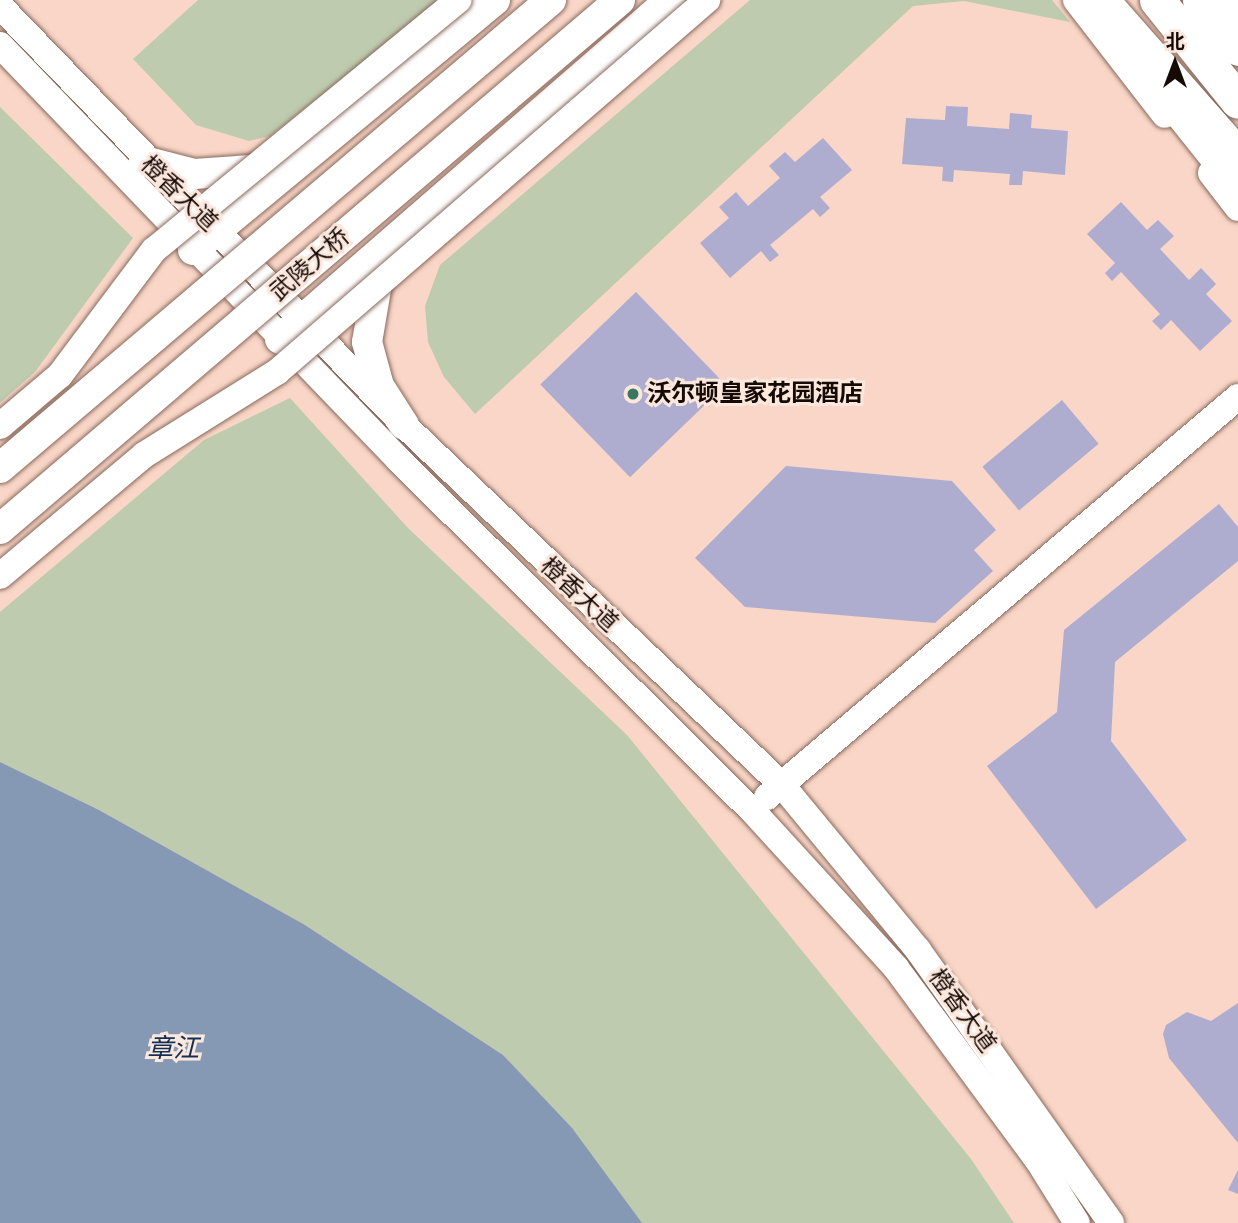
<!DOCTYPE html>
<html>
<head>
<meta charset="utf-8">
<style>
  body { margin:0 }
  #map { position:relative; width:1238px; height:1223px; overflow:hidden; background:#f9d6c7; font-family:Signika,"Noto Sans SC",sans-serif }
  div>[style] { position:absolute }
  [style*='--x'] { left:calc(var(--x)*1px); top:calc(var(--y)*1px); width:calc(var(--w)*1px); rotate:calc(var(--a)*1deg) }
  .green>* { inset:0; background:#becbaf }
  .water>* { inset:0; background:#8598b4 }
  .building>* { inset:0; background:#aeadcf; transform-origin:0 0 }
  .roads { filter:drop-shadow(0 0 2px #88695c) drop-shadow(0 0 2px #88695c) }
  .secondary>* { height:26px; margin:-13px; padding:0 13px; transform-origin:13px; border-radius:13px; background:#fff }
  .primary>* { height:30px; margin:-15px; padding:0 15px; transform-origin:15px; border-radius:15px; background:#fff }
  .highway>* { height:35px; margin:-17.5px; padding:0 17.5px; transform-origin:17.5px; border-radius:17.5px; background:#fff }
  .bridges { filter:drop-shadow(0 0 2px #88695c) drop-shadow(0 0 2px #88695c) }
  .secondary-bridge>* { height:26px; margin:-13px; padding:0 13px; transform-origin:13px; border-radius:13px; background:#fff }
  .primary-bridge>* { height:30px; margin:-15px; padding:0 15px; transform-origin:15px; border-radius:15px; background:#fff }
  .dots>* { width:19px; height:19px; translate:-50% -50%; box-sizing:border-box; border:4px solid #fce7dd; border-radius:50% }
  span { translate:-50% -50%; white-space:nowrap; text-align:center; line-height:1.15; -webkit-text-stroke:6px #fce7dd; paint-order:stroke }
  .street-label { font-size:24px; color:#150a06 }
  .poi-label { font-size:24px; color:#150a06; font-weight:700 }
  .left { translate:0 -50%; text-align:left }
  .water-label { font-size:26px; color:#142f55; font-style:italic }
  .north { position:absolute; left:1140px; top:28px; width:70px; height:70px; -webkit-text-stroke:5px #fce7dd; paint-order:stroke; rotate:0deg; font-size:19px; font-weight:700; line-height:28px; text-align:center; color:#150a06 }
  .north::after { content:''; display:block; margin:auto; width:24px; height:32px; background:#150a06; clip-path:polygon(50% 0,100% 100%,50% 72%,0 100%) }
</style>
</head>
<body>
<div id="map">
  <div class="green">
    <i style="clip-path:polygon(198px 0,442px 0,270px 136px,249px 141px,196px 125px,133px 59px)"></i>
    <i style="clip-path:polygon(750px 0,1052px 0,1070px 22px,964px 1px,913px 6px,475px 414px,444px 377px,428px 342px,425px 306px,440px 265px)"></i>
    <i style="clip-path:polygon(0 107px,133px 238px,35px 372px,0 403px)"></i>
    <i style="clip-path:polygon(290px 398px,408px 528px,627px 735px,971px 1159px,1014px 1223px,642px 1223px,503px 1055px,305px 925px,99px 810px,0 762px,0 612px,204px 440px)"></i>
  </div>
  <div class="water">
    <i style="clip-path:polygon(0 762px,99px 810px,305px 925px,503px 1055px,572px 1128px,642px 1223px,0 1223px)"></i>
  </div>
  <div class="building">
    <i style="clip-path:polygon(946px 106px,968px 107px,967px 126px,1009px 129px,1010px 113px,1032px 115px,1031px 128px,1068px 131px,1065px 175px,1023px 171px,1022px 185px,1009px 185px,1010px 174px,954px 170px,953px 182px,942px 181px,943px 167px,902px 164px,906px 118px,945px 120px)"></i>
    <i style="clip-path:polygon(823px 138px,852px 170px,820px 197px,830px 208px,820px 217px,813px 209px,770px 245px,779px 255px,770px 262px,761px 251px,730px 278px,700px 243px,729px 218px,719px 207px,736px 192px,748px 206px,780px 178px,769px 166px,785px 152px,795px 162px)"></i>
    <i style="clip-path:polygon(1121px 202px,1147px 230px,1158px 220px,1174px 236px,1160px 249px,1189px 280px,1201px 268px,1216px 284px,1206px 294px,1232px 321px,1200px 351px,1171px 320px,1161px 330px,1152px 321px,1160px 314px,1121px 272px,1112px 281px,1105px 273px,1115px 263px,1087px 234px)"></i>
    <i style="left:636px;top:292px;width:129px;height:133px;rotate:46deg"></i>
    <i style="left:1062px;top:400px;width:57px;height:104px;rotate:50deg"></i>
    <i style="clip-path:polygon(786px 466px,952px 481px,996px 530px,974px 550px,993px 571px,935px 623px,745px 607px,695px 558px)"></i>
    <i style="clip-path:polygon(1219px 504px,1238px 527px,1238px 561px,1115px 662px,1111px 741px,1187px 840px,1096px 909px,987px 766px,1057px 712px,1064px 630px)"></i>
    <i style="clip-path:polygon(1238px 1003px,1238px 1143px,1169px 1058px,1163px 1034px,1166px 1025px,1187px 1012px,1211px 1021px)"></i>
    <i style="clip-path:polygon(1238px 1170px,1238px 1194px,1228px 1190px)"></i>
  </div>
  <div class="roads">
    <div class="secondary">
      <i style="--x:1076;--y:0;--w:145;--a:52.3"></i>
      <i style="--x:0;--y:6;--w:582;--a:46.04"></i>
      <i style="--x:404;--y:425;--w:522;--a:43.6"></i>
      <i style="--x:782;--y:785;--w:214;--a:50.5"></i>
      <i style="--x:918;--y:950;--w:334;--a:54.7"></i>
      <i style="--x:0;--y:45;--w:574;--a:46.13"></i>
      <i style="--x:398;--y:459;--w:497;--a:44.8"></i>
      <i style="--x:751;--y:809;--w:215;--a:47.6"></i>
      <i style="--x:896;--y:968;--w:237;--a:53.6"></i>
      <i style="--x:1037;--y:1159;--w:75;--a:58"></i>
      <i style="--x:1211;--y:173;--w:44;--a:52.4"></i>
      <i style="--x:767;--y:797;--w:618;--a:-40.34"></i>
    </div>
    <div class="primary">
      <i style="--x:1159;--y:88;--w:127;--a:51.4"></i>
      <i style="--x:144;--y:161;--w:52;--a:14.6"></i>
      <i style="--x:194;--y:174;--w:70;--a:-4.1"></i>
      <i style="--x:193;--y:250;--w:392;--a:-39.6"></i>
      <i style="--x:379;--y:272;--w:71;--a:99.7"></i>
      <i style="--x:367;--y:342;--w:46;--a:74.7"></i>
      <i style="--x:379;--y:386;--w:46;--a:57.3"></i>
      <i style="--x:280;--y:339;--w:517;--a:-41"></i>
    </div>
    <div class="highway">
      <i style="--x:1101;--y:0;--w:208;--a:48.7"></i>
      <i style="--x:1157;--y:0;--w:129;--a:51.3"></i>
      <i style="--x:1200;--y:0;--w:61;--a:51.6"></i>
      <i style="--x:1234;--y:0;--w:6;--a:51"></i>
    </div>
  </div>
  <div class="bridges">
    <div class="secondary-bridge">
      <i style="--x:0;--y:426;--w:79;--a:-40.4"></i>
      <i style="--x:60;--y:375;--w:156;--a:-53.1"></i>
      <i style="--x:154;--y:250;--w:394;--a:-39.4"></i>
      <i style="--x:0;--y:576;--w:188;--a:-40"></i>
      <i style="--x:144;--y:455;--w:157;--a:-32"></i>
      <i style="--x:277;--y:372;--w:569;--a:-40.86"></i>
    </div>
    <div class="primary-bridge">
      <i style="--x:0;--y:468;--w:723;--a:-40.34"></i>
      <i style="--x:0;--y:529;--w:815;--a:-40.47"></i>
    </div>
  </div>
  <div class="dots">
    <i style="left:633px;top:394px;background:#397763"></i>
  </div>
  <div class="street-label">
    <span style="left:179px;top:194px;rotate:44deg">橙香大道</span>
    <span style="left:310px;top:265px;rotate:-41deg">武陵大桥</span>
    <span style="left:579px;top:595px;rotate:43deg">橙香大道</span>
    <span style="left:962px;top:1011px;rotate:54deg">橙香大道</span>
  </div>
  <div class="poi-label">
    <span class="left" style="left:647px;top:394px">沃尔顿皇家花园酒店</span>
  </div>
  <div class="water-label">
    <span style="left:173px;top:1050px">章江</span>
  </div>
  <div class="north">北</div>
</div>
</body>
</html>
